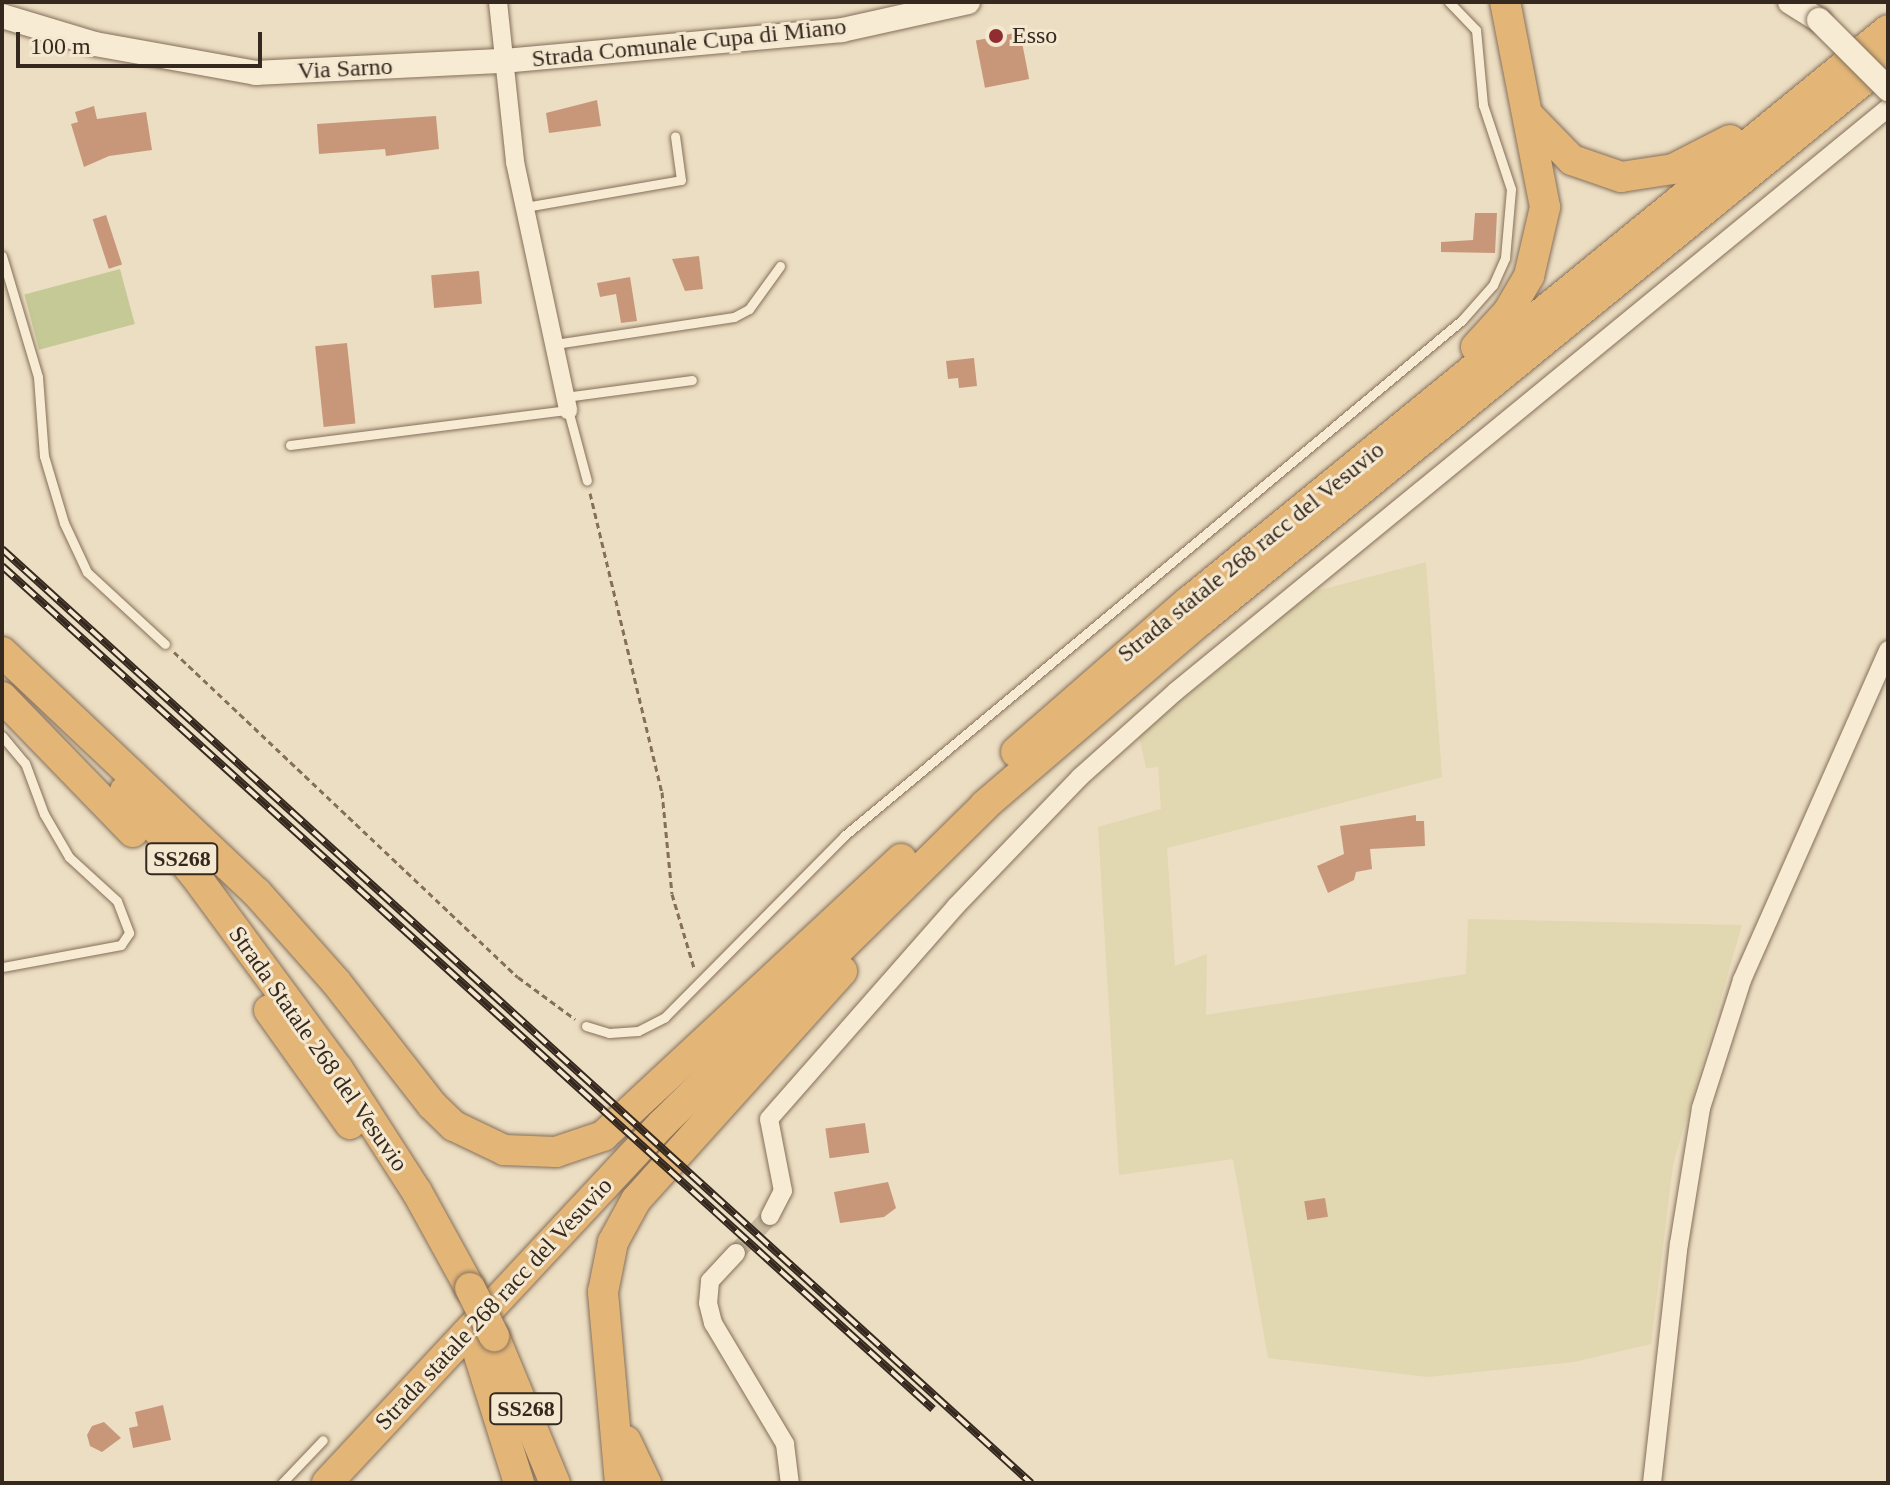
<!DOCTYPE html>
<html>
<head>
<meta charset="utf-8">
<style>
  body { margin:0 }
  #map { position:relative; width:1890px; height:1485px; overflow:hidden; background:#ecdec2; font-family:"Times New Roman",serif }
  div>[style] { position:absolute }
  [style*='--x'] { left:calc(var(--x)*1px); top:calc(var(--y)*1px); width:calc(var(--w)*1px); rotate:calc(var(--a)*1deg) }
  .farmland>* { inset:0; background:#e1d7b0 }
  .green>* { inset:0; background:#c5c996; transform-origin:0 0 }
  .building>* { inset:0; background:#c89779; transform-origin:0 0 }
  .minor-tunnel>* { height:18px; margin-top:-9px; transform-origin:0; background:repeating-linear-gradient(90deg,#c7baa1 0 18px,transparent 0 27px) }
  .path>* { height:3px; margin-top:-1.5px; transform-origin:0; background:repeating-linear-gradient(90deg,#856f5a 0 6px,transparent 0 10px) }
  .roads { filter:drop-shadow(0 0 2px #856f5a) drop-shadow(0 0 2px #856f5a) }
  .service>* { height:9px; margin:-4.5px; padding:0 4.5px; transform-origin:4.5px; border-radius:4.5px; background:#f7ebd4 }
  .minor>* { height:18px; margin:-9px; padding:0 9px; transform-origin:9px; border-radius:9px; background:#f7ebd4 }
  .tertiary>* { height:24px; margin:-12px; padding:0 12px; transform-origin:12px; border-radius:12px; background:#f7ebd4 }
  .trunk>* { height:30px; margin:-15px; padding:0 15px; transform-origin:15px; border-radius:15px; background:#e3b678 }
  .rail>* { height:8px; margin-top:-4px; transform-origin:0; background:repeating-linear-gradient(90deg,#f4e8d1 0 15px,#35281e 0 30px); box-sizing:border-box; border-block:2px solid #35281e }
  .bridges { filter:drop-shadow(0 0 2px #856f5a) drop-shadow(0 0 2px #856f5a) }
  .tertiary-bridge>* { height:24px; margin:-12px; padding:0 12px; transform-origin:12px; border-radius:12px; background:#f7ebd4 }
  .trunk-bridge>* { height:30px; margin:-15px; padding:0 15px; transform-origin:15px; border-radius:15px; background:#e3b678 }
  .dots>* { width:22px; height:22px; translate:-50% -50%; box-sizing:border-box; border:4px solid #f4e8d1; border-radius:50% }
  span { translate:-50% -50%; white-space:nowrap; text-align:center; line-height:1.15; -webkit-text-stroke:6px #f4e8d1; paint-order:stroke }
  .shield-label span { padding:2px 6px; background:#f4e8d1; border:2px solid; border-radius:6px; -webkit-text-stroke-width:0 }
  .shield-label { font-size:22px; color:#35281e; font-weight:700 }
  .poi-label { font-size:24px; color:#35281e }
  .left { translate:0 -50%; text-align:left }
  .street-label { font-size:24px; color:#35281e }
  .frame { position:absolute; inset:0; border:4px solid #35281e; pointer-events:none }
  .scale { position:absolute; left:16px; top:32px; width:246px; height:36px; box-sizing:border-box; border:4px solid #35281e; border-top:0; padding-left:10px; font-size:24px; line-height:28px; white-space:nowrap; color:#35281e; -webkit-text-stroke:6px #f4e8d1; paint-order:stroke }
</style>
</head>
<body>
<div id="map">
  <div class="farmland">
    <i style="clip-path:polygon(1426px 562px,1442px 777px,1167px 848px,1175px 966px,1207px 954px,1206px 1015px,1466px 974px,1468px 919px,1742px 925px,1673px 1165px,1651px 1344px,1574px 1362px,1428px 1377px,1268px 1358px,1233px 1159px,1119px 1175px,1098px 827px,1161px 809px,1158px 767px,1146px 768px,1139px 736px,1309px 593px)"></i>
  </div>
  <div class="green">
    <i style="left:120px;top:269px;width:57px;height:99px;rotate:75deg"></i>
  </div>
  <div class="building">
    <i style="left:1020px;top:32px;width:48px;height:45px;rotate:79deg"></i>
    <i style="clip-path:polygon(597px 100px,601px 126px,549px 133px,546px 113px)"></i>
    <i style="clip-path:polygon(94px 106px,97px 119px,146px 112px,152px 150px,109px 156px,84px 167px,71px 124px,78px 122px,75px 112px)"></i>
    <i style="clip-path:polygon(436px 116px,439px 149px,386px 156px,385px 149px,319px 154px,317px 124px)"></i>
    <i style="clip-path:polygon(1475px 213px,1497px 213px,1495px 253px,1441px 252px,1441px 242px,1473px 240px)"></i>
    <i style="left:106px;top:215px;width:52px;height:14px;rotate:72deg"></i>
    <i style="clip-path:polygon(699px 256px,703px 289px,685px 291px,672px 259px)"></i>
    <i style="left:479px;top:271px;width:33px;height:48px;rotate:85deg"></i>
    <i style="clip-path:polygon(630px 277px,637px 321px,621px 323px,616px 294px,600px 297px,597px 283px)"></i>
    <i style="left:347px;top:343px;width:81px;height:32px;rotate:84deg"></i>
    <i style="clip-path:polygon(974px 358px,977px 386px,959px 388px,958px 378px,948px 379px,946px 361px)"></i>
    <i style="clip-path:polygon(1416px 815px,1416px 821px,1424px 821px,1425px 846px,1370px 849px,1372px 869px,1356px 872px,1354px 880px,1328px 893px,1317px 866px,1344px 854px,1340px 826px)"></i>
    <i style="left:865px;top:1123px;width:30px;height:40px;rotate:82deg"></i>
    <i style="clip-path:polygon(888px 1182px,896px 1208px,884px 1217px,840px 1223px,834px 1192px)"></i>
    <i style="left:1325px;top:1198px;width:19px;height:21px;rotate:81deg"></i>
    <i style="clip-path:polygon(163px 1405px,171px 1440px,133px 1448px,129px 1428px,138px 1426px,135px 1412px)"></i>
    <i style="clip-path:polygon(104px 1422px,121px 1438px,102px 1452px,90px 1446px,87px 1435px,92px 1426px)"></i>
  </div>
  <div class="minor-tunnel">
    <i style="--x:736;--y:1253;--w:50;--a:-47.4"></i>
  </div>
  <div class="path">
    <i style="--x:590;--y:493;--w:308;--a:76.5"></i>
    <i style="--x:662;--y:792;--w:102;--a:84.4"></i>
    <i style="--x:672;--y:894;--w:77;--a:73.4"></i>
    <i style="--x:174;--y:652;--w:473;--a:43.4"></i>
    <i style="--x:518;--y:977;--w:71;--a:36.4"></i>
  </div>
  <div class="roads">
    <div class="service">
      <i style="--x:525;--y:207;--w:158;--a:-9.8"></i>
      <i style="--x:681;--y:180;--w:44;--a:-97.8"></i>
      <i style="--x:2;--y:256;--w:126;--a:73.4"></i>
      <i style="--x:38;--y:377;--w:79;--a:85.7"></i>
      <i style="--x:44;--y:456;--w:70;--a:73.4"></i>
      <i style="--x:64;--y:523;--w:54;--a:64.9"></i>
      <i style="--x:87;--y:572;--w:106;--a:42.7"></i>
      <i style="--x:555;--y:344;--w:181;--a:-8.6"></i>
      <i style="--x:734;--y:317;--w:17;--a:-28"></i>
      <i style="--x:749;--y:309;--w:53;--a:-54.2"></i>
      <i style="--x:565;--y:397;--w:128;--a:-7.6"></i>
      <i style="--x:290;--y:445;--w:280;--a:-7.2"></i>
      <i style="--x:568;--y:410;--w:73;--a:75"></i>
      <i style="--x:2;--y:736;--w:35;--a:50"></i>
      <i style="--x:25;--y:763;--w:54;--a:69.6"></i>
      <i style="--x:44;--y:814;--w:50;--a:59.8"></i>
      <i style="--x:69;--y:857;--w:65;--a:42.5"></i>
      <i style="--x:117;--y:901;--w:34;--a:69"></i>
      <i style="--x:129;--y:933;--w:14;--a:124"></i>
      <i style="--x:121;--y:945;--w:121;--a:169.5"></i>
      <i style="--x:586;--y:1026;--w:24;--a:17"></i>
      <i style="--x:609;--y:1033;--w:29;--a:-4"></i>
      <i style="--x:638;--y:1031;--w:30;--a:-27"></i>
      <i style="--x:665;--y:1017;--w:255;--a:-45.3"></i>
      <i style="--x:844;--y:836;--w:805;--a:-39.86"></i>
      <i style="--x:1462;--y:320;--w:47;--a:-48.5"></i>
      <i style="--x:1493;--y:285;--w:30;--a:-66"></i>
      <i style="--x:1505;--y:258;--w:69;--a:-85"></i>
      <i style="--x:1511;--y:189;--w:89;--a:-108.4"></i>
      <i style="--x:1483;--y:105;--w:75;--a:-95.3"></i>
      <i style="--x:1476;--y:30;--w:39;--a:-134"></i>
      <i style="--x:282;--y:1483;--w:59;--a:-46.4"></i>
    </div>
    <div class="minor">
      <i style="--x:498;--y:2;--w:161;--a:83.9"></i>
      <i style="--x:515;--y:162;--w:254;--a:77.9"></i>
      <i style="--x:770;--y:1216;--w:28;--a:-63"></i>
      <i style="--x:783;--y:1191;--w:73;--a:-101"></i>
      <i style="--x:769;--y:1119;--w:283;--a:-48.7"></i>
      <i style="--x:956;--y:906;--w:179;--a:-46.1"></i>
      <i style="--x:1080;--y:777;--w:127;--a:-41.8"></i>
      <i style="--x:1175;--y:692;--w:922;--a:-39.32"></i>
      <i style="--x:736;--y:1253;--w:38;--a:133"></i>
      <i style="--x:710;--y:1281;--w:22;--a:95"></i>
      <i style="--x:708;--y:1303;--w:21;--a:76"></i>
      <i style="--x:713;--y:1323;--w:141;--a:59.2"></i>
      <i style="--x:785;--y:1444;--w:39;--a:83"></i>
      <i style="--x:1652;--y:1483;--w:241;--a:-83.6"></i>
      <i style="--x:1679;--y:1244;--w:138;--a:-80.8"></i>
      <i style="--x:1701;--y:1108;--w:134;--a:-72.2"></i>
      <i style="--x:1742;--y:980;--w:361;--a:-66.1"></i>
    </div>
    <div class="tertiary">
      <i style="--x:1790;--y:2;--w:34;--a:32"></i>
      <i style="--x:2;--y:16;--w:97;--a:16.8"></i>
      <i style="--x:95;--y:44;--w:164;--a:10.2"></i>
      <i style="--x:256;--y:73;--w:247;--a:-2.8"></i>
      <i style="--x:503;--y:61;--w:340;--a:-5.2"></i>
      <i style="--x:842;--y:30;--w:129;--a:-12.5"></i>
    </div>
    <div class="trunk">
      <i style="--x:1529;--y:116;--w:62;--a:45.7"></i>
      <i style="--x:1572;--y:160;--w:52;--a:19.1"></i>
      <i style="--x:1621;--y:177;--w:53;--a:-8.7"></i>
      <i style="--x:1673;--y:169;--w:64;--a:-27"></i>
      <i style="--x:1476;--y:347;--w:47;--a:-47.6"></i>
      <i style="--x:1508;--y:312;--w:42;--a:-59.7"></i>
      <i style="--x:1529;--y:276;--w:71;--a:-76.9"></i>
      <i style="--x:1545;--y:207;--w:209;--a:-101"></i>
      <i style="--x:2;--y:652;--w:351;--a:43.4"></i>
      <i style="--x:257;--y:893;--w:119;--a:48.4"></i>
      <i style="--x:336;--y:982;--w:156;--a:52"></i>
      <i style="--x:432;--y:1105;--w:30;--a:44"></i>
      <i style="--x:454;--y:1126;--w:55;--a:25.6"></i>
      <i style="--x:504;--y:1150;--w:52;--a:2.2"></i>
      <i style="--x:556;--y:1152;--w:50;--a:-18.8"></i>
      <i style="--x:603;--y:1136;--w:407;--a:-42.9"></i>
      <i style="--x:2;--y:697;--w:188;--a:45.9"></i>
      <i style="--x:1016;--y:752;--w:227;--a:-41.1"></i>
      <i style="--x:1187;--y:603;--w:905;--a:-39.26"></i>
      <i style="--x:125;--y:791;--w:108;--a:50.3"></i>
      <i style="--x:194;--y:874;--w:242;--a:53.6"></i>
      <i style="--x:338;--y:1069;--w:146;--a:57.3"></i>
      <i style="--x:417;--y:1192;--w:110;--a:61.1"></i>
      <i style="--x:269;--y:1010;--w:140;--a:54.6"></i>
      <i style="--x:494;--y:1336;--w:159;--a:67.5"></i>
      <i style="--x:478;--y:1352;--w:137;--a:72.6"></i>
      <i style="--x:626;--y:1441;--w:47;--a:64.5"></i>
      <i style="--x:327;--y:1483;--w:491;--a:-47"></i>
      <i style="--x:662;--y:1124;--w:454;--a:-44.6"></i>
      <i style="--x:985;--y:805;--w:283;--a:-40.6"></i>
      <i style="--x:1200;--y:621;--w:888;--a:-39.19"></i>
      <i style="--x:620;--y:1483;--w:192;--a:-95.1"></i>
      <i style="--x:603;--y:1292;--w:51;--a:-78.7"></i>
      <i style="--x:613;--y:1242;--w:48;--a:-61.3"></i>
      <i style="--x:636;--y:1200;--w:308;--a:-48"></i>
    </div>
  </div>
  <div class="rail">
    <i style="--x:2;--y:549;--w:1390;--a:42.23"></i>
    <i style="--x:2;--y:566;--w:1256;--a:42.16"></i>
  </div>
  <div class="bridges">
    <div class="tertiary-bridge">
      <i style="--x:1819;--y:20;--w:98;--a:45"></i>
    </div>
    <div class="trunk-bridge">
      <i style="--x:470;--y:1288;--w:54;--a:63.4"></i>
    </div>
  </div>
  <div class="dots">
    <i style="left:996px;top:36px;background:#912d31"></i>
  </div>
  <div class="shield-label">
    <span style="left:182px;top:859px">SS268</span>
    <span style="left:526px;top:1409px">SS268</span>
  </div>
  <div class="poi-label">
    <span class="left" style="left:1012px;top:36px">Esso</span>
  </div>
  <div class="street-label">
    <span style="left:689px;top:43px;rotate:-6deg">Strada Comunale Cupa di Miano</span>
    <span style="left:345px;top:69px;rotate:-3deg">Via Sarno</span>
    <span style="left:1251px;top:552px;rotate:-39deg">Strada statale 268 racc del Vesuvio</span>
    <span style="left:318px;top:1049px;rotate:55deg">Strada Statale 268 del Vesuvio</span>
    <span style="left:494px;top:1304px;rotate:-47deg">Strada statale 268 racc del Vesuvio</span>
  </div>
  <div class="frame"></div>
  <div class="scale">100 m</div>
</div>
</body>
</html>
